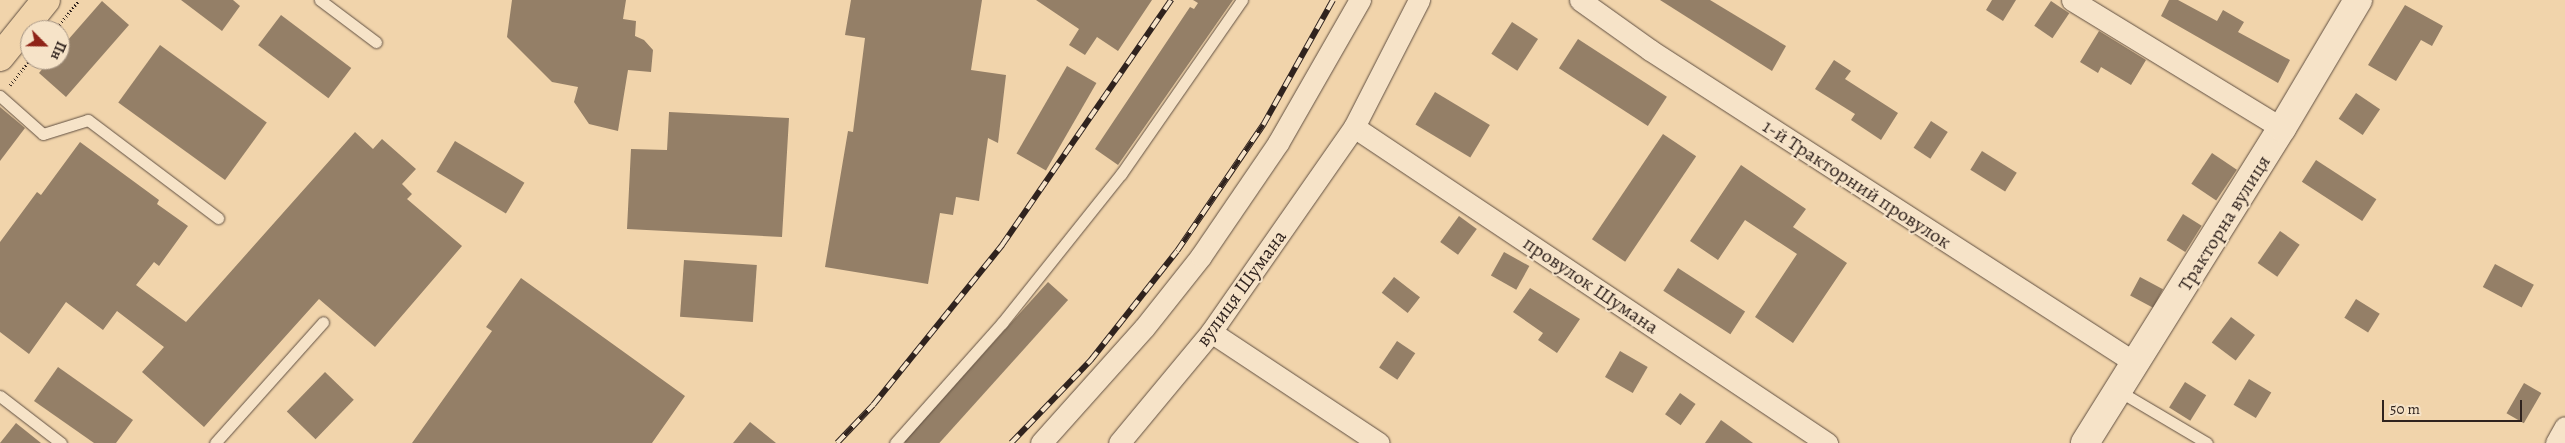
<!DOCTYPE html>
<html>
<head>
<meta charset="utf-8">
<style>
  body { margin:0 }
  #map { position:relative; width:2565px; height:443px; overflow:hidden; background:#f1d4ab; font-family:Alegreya,serif }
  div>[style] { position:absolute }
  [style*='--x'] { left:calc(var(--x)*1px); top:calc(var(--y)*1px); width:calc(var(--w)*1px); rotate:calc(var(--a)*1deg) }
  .building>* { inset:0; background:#947f67; transform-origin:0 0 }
  .path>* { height:3px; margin-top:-1.5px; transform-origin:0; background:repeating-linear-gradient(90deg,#30231e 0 1px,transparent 0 3.5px) }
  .roads { filter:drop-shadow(0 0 1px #604f41) drop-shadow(0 0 1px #604f41) }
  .service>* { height:11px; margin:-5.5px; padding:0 5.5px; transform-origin:5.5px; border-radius:5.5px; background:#f6e3c8 }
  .minor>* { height:21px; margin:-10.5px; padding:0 10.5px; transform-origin:10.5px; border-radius:10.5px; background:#f6e3c8 }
  .tertiary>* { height:28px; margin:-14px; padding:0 14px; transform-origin:14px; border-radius:14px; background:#f6e3c8 }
  .primary>* { height:28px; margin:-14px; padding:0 14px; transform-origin:14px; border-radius:14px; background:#f1d4ab }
  .rail>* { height:5.5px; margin-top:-2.75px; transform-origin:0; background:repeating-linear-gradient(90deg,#f6e3c8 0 11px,#30231e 0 22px); box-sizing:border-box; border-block:1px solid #30231e }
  span { translate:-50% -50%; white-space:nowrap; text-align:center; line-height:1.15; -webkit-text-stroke:4px #f6e3c8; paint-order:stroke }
  .street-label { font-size:20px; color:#30231e }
  .north { position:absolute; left:20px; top:20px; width:50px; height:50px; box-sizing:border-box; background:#f6e3c8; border:1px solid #a79684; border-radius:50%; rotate:113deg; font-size:14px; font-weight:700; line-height:20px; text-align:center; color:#30231e }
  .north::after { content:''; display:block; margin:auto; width:18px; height:22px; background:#8f2418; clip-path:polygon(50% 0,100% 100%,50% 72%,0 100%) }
  .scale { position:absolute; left:2382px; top:400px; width:140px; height:22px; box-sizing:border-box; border:2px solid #30231e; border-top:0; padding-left:6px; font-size:15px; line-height:18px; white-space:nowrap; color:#30231e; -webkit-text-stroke:4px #f6e3c8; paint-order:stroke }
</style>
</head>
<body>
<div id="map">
  <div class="building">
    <i style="clip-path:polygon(181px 0,233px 0,240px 6px,222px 31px)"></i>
    <i style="clip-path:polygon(512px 0,626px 0,623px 19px,636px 21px,635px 36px,644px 40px,653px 50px,651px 72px,628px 70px,618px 131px,589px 124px,574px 102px,578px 87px,552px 82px,507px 37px)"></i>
    <i style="clip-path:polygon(851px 0,982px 0,971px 70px,1006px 75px,998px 143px,988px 138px,979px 201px,956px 197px,953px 215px,940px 213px,928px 284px,825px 267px,848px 131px,853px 132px,865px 38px,845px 35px)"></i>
    <i style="clip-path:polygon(1036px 0,1152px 0,1118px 51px,1097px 37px,1085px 55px,1069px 45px,1079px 29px)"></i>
    <i style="clip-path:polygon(1193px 0,1233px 0,1118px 165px,1095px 149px,1190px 7px,1194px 9px,1198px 3px)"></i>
    <i style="clip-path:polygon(1660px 0,1710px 0,1786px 46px,1772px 71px)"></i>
    <i style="clip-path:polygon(1992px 0,2016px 0,2003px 21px,1986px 10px)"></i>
    <i style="clip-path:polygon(2169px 0,2178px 0,2217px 21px,2223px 10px,2244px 22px,2238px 32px,2290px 60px,2278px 83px,2161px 16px)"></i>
    <i style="clip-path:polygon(102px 1px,129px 25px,66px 97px,39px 73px,50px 60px,60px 60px,60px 49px)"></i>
    <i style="left:2051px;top:1px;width:22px;height:30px;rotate:34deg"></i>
    <i style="clip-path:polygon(2405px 5px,2443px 26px,2432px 46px,2421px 40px,2396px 81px,2368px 65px)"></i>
    <i style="left:281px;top:15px;width:88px;height:38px;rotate:37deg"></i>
    <i style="left:1512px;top:22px;width:31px;height:38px;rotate:33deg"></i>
    <i style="clip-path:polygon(2099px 31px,2146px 60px,2131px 85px,2101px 67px,2098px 73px,2080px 62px)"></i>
    <i style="left:1578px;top:39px;width:106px;height:35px;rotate:33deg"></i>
    <i style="left:160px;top:45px;width:132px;height:71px;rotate:36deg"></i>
    <i style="clip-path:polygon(1834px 60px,1851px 71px,1845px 79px,1898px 113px,1881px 140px,1851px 120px,1855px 114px,1815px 89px)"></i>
    <i style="left:1067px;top:66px;width:34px;height:101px;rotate:30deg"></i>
    <i style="left:1435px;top:92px;width:64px;height:38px;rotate:31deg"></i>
    <i style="left:2356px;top:93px;width:29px;height:31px;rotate:34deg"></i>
    <i style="clip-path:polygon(0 107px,25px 128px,0 161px)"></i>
    <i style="clip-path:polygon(669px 112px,789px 118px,782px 237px,627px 229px,631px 149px,667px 150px)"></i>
    <i style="left:1931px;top:121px;width:20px;height:32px;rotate:33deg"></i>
    <i style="clip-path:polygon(355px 132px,373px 149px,382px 139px,416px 169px,402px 184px,412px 194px,407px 199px,462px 246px,375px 347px,319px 299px,204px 427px,142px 372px,164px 347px,117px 311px,103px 330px,66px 302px,29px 354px,0 332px,0 242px,37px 192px,41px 195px,80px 142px,159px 200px,157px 204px,188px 226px,159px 266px,154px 262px,136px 285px,186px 322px)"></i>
    <i style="left:1663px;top:134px;width:40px;height:127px;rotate:34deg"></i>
    <i style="left:455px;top:141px;width:81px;height:36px;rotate:31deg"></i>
    <i style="left:1982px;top:151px;width:41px;height:22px;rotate:32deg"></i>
    <i style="left:2212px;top:153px;width:30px;height:37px;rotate:34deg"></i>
    <i style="left:2316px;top:160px;width:72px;height:26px;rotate:33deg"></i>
    <i style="clip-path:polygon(1741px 165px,1806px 209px,1793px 227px,1847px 263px,1793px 343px,1755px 317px,1797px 254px,1745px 220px,1718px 260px,1690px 241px)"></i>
    <i style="left:2183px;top:214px;width:22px;height:31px;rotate:32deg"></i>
    <i style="left:1459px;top:216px;width:22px;height:32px;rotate:36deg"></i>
    <i style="left:2280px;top:231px;width:24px;height:39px;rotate:35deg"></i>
    <i style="left:1504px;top:252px;width:29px;height:27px;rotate:29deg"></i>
    <i style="left:684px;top:260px;width:73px;height:57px;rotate:4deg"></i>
    <i style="left:2495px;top:264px;width:44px;height:26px;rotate:28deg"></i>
    <i style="left:1678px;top:268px;width:80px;height:27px;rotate:33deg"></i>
    <i style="left:1394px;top:277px;width:33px;height:20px;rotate:38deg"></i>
    <i style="left:2140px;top:277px;width:26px;height:21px;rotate:28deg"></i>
    <i style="clip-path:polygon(521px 278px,685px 396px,652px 443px,412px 443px,492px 331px,486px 327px)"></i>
    <i style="left:1048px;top:282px;width:27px;height:215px;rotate:42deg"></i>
    <i style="clip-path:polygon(1530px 288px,1580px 319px,1557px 353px,1538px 340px,1543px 333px,1513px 312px)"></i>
    <i style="left:2356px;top:299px;width:28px;height:22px;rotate:32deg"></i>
    <i style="left:2231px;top:317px;width:30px;height:32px;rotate:37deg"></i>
    <i style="left:1397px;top:341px;width:22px;height:32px;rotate:34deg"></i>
    <i style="left:1620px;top:351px;width:32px;height:30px;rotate:30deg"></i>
    <i style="clip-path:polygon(58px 367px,133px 420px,116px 443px,94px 443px,34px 401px)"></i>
    <i style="left:325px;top:372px;width:40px;height:55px;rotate:44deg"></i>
    <i style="left:2249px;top:379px;width:26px;height:30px;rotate:31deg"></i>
    <i style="left:2185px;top:382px;width:25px;height:30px;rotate:32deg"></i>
    <i style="left:2524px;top:383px;width:20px;height:35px;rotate:30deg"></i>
    <i style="left:1680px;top:393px;width:19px;height:26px;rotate:35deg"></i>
    <i style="clip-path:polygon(1721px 420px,1753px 443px,1705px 443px)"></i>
    <i style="clip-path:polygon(750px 422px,776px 443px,733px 443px)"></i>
    <i style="clip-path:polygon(16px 423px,41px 443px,0 443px)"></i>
  </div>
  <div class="path">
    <i style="--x:55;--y:30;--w:38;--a:-51"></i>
    <i style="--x:10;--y:85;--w:32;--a:-51"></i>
  </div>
  <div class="roads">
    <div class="service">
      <i style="--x:320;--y:0;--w:70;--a:36.9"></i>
      <i style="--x:0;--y:96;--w:57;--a:41.5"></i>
      <i style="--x:43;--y:134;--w:47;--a:-17.3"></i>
      <i style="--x:88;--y:120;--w:163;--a:37"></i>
      <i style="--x:2119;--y:391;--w:102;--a:30.6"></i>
      <i style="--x:0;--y:396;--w:77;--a:37.6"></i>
      <i style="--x:215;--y:443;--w:162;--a:-48.2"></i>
      <i style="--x:895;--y:443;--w:161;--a:-48.3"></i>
      <i style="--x:1002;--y:323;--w:191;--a:-51.4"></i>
      <i style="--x:1121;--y:174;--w:212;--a:-55.2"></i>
    </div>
    <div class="minor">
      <i style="--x:1580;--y:0;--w:86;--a:35.5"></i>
      <i style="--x:1650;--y:50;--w:579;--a:32.81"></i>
      <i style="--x:2072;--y:0;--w:246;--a:31.4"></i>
      <i style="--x:1354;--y:127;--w:569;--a:33.75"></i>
      <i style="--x:1211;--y:332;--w:201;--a:33.5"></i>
      <i style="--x:1041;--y:443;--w:154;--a:-48.2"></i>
      <i style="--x:1144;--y:328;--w:92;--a:-51.6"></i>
      <i style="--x:1201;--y:256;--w:137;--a:-55.7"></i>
      <i style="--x:1278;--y:143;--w:165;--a:-60.2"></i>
      <i style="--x:1119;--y:443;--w:144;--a:-50.3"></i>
      <i style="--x:1211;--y:332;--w:250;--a:-55.1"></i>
      <i style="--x:1354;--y:127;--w:143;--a:-62.9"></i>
      <i style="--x:2556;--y:443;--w:18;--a:-61"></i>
    </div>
    <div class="tertiary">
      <i style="--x:2085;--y:443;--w:372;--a:-58"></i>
      <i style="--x:2282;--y:128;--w:149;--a:-59.3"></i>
    </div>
    <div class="primary">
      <i style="--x:0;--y:57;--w:73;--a:-51.1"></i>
    </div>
  </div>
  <div class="rail">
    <i style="--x:837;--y:443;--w:52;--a:-46.5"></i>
    <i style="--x:873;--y:405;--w:206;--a:-51.1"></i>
    <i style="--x:1002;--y:245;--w:298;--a:-55.4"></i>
    <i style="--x:1011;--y:443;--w:114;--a:-46.1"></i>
    <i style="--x:1090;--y:361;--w:140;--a:-51.7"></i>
    <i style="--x:1177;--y:251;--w:153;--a:-55.7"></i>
    <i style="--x:1263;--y:125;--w:143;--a:-60.8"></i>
  </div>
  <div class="street-label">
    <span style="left:1857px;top:184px;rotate:33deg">1-й Тракторний провулок</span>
    <span style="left:2224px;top:223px;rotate:-58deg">Тракторна вулиця</span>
    <span style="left:1591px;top:285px;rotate:34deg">провулок Шумана</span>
    <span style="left:1241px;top:288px;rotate:-54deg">вулиця Шумана</span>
  </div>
  <div class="north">Пн</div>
  <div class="scale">50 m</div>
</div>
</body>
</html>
